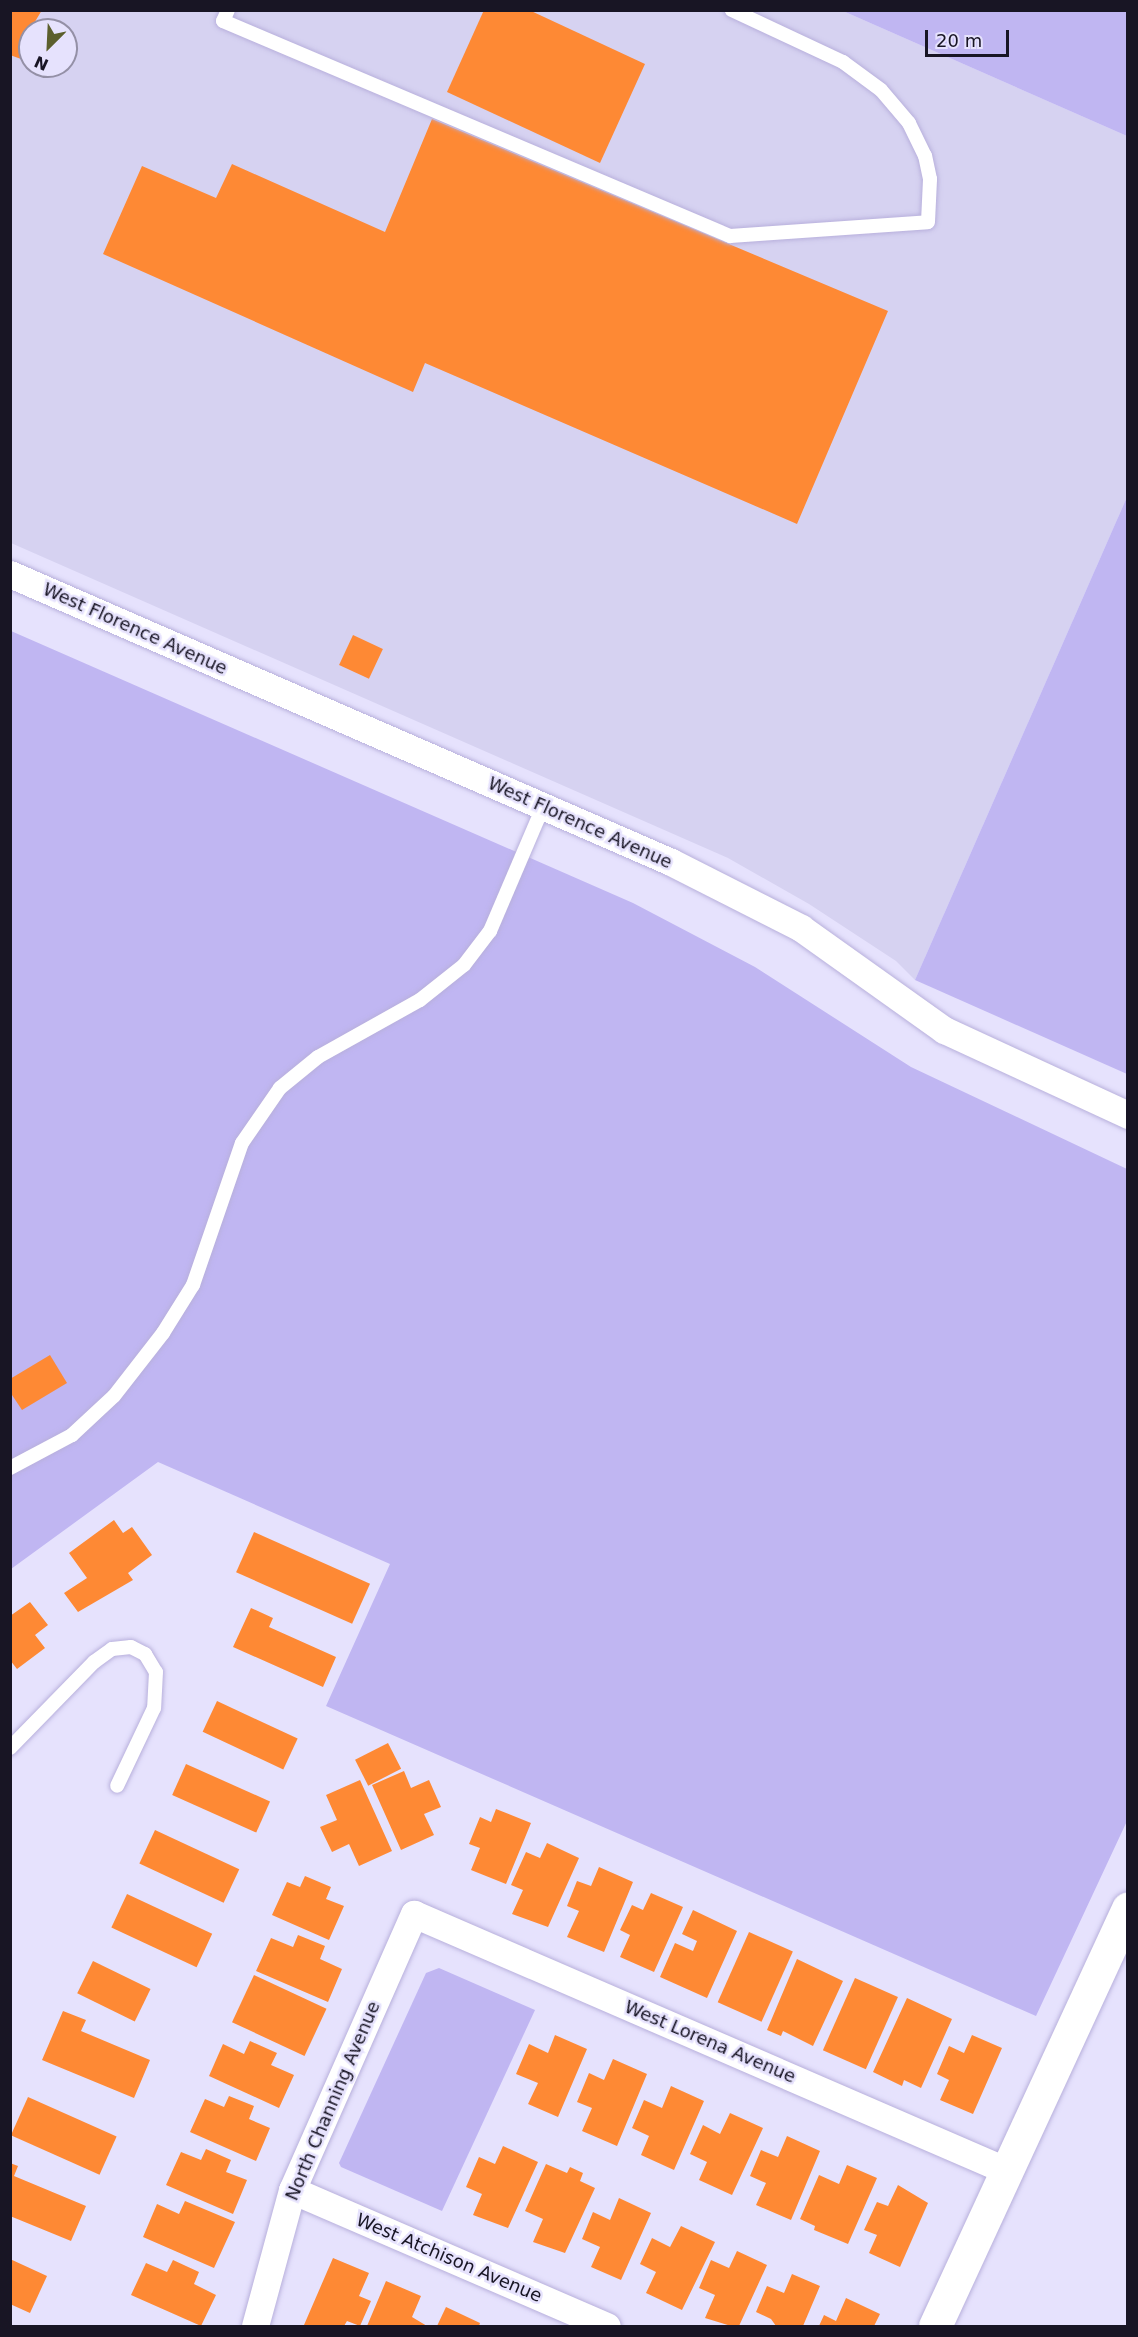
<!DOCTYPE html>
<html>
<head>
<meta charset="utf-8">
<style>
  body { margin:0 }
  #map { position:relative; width:1138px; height:2337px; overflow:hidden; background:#e6e2fd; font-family:"DejaVu Sans",sans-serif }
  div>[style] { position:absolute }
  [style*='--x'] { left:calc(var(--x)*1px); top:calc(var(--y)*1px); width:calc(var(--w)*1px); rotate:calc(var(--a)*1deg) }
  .built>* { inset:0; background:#d6d2f1 }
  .green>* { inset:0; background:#c0b6f2 }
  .building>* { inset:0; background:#fe8934; transform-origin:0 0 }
  .roads { filter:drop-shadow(0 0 2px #b8b0dc) drop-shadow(0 0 2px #b8b0dc) }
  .lane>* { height:14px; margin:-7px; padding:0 7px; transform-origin:7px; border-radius:7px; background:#fff }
  .street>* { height:27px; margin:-13.5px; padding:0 13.5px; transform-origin:13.5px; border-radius:13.5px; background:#fff }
  .secondary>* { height:33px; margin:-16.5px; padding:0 16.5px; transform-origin:16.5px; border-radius:16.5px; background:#fff }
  span { translate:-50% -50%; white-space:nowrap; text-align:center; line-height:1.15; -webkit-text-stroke:5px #e6e2fd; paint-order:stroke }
  .street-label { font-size:18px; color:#181524 }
  .frame { position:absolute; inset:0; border:12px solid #181524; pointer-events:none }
  .north { position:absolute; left:18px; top:18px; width:60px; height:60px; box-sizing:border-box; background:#e6e2fd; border:2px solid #9490a6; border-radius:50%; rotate:204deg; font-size:16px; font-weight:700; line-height:24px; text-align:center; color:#181524 }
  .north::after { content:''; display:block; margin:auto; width:21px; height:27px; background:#5c5f2d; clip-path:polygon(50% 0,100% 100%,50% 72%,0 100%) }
  .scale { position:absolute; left:925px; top:30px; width:84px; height:27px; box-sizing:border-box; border:3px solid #181524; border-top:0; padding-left:8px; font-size:18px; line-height:21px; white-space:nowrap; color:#181524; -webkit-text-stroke:4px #e6e2fd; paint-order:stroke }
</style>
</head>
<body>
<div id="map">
  <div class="built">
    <i style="clip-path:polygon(evenodd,11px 11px,843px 11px,1127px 136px,1127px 497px,915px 980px,896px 961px,809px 904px,728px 858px,11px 543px,11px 11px,30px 30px,66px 30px,66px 66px,30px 66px,30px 30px)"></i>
  </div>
  <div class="green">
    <i style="clip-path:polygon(843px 11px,1127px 11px,1127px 136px)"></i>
    <i style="clip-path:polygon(1127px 497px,1128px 1074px,1127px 1074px,915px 980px)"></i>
    <i style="clip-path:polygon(11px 631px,633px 903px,755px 967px,911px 1067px,1127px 1169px,1127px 1821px,1036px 2016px,326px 1706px,390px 1564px,158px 1462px,11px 1569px)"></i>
    <i style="clip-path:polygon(439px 1968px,535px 2010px,442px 2211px,341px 2167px,339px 2163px,426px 1973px)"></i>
  </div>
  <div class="building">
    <i style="clip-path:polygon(10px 10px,42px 10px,30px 30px,21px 59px,10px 55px)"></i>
    <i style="clip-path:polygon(484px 10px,529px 10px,645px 64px,600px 163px,447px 92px)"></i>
    <i style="clip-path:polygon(432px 119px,888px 311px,797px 524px,425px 363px,413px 392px,103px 254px,142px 166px,216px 198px,232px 164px,385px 232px)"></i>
    <i style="left:353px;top:635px;width:33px;height:33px;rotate:25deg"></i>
    <i style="clip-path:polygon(50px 1355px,67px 1383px,22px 1410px,10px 1392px,10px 1379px)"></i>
    <i style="clip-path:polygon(114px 1520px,123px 1533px,132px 1527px,152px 1555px,128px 1573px,133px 1580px,78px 1612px,64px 1593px,87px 1578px,69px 1553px)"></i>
    <i style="left:254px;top:1532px;width:127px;height:44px;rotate:24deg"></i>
    <i style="clip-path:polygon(30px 1602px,48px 1625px,35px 1635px,45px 1648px,17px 1669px,10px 1660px,10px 1616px)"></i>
    <i style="clip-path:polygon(251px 1608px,273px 1618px,269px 1627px,336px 1657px,323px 1687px,233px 1647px)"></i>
    <i style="left:217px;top:1701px;width:89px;height:34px;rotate:25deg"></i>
    <i style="left:388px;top:1743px;width:29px;height:37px;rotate:63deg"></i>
    <i style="left:186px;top:1764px;width:92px;height:34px;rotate:24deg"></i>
    <i style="clip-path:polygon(404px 1771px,411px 1788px,429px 1780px,441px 1807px,424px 1814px,434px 1835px,401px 1850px,372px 1785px)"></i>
    <i style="clip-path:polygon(360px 1780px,392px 1851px,359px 1866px,349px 1844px,332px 1852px,320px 1827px,337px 1820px,326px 1795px)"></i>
    <i style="clip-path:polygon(496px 1809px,531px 1823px,506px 1884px,471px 1870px,480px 1848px,469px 1844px,480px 1817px,491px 1822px)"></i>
    <i style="left:155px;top:1830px;width:93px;height:37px;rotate:25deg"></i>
    <i style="clip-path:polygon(547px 1843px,579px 1858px,548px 1927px,512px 1914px,523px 1890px,511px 1885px,526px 1852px,540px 1858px)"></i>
    <i style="clip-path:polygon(599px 1867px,633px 1882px,604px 1952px,567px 1937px,579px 1911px,567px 1906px,577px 1881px,591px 1886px)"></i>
    <i style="clip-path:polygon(305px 1876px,331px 1887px,326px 1899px,344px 1906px,329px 1940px,272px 1915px,287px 1882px,300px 1887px)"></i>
    <i style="clip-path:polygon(651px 1893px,683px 1907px,654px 1972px,620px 1957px,630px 1935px,620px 1930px,632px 1905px,643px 1910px)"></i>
    <i style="left:127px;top:1894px;width:94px;height:37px;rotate:25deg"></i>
    <i style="clip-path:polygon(693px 1910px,737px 1931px,707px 1998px,660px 1977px,675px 1943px,693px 1951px,697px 1941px,682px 1934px)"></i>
    <i style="left:749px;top:1932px;width:48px;height:77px;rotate:24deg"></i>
    <i style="clip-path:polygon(298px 1935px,325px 1946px,320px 1959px,342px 1969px,328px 2002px,256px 1971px,271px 1938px,293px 1947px)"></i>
    <i style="clip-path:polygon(797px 1959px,843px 1981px,813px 2046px,783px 2031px,781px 2036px,767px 2030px)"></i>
    <i style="left:93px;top:1961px;width:64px;height:36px;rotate:26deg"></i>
    <i style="left:254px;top:1975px;width:80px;height:52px;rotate:25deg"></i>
    <i style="left:855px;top:1978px;width:47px;height:79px;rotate:24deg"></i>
    <i style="clip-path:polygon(907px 1998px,952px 2019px,921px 2088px,904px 2080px,902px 2086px,873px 2072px)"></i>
    <i style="clip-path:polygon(63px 2011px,86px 2020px,81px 2031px,150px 2060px,134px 2098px,42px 2060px)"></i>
    <i style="clip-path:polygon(555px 2035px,587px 2049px,558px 2117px,528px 2104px,538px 2083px,516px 2074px,529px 2044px,548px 2053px)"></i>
    <i style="clip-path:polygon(972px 2035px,1002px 2048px,973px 2114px,940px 2100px,949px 2080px,937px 2074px,949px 2046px,964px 2053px)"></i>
    <i style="clip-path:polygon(250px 2041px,277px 2053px,271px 2065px,294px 2075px,279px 2108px,209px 2076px,223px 2044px,244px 2054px)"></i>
    <i style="clip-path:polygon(613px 2059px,647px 2074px,617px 2146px,582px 2131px,592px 2108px,577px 2102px,589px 2073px,604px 2080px)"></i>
    <i style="clip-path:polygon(671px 2086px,704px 2101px,674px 2170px,641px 2155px,649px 2136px,632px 2128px,644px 2100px,662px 2108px)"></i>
    <i style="clip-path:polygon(229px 2096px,254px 2106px,249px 2119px,270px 2128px,256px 2161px,190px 2132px,205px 2099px,224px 2107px)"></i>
    <i style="left:28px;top:2097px;width:97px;height:42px;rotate:24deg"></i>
    <i style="clip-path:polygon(730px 2113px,763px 2128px,732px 2195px,699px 2180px,707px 2162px,690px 2154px,703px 2125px,720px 2134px)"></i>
    <i style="clip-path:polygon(787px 2136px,820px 2151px,791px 2220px,756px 2205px,766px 2183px,750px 2176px,761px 2150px,778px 2157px)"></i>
    <i style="clip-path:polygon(503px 2146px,538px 2162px,508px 2228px,473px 2215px,482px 2194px,466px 2187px,479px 2157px,495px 2164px)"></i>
    <i style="clip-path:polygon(206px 2149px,231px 2160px,226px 2172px,247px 2180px,233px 2214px,166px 2185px,181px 2152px,201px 2160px)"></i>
    <i style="clip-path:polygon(10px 2163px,18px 2166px,14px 2176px,86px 2206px,71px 2241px,10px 2216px)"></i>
    <i style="clip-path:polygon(546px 2164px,567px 2173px,570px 2167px,583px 2173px,580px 2181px,595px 2188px,565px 2253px,533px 2242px,543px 2219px,525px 2211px)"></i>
    <i style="clip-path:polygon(847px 2165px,877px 2178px,848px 2244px,814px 2230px,815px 2226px,800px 2219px,819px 2175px,839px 2184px)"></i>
    <i style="clip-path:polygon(898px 2185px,928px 2203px,900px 2267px,869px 2253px,877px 2235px,864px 2230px,877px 2202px,888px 2206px)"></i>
    <i style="clip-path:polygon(619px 2198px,651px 2213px,621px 2280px,591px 2267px,600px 2247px,582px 2239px,593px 2212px,610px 2220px)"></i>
    <i style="clip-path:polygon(185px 2201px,235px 2222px,214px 2268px,143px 2237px,157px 2204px,179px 2214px)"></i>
    <i style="clip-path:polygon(681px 2226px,715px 2242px,682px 2310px,646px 2293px,656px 2272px,640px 2264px,652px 2238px,670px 2247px)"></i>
    <i style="clip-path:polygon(737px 2251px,767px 2265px,739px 2326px,731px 2326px,705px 2318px,715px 2295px,699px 2288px,711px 2260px,729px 2268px)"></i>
    <i style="clip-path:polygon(333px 2258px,369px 2273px,359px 2296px,371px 2301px,360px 2326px,347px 2321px,344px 2326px,304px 2325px)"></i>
    <i style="clip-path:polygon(10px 2259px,47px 2276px,30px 2313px,10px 2304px)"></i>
    <i style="clip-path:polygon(173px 2260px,199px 2272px,194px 2284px,216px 2295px,201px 2326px,131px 2295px,146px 2263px,167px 2272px)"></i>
    <i style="clip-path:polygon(792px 2274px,820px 2286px,803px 2326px,776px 2326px,771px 2319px,756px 2312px,767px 2286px,784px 2293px)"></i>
    <i style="clip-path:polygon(386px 2281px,421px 2296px,412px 2317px,427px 2326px,367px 2326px)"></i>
    <i style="clip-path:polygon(846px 2298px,880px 2314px,874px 2326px,819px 2326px,824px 2315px,836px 2321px)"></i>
    <i style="clip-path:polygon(446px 2307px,480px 2323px,479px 2326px,437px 2326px)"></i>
  </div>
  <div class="roads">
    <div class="lane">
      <i style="--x:228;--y:10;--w:12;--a:114"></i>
      <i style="--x:223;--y:21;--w:551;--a:22.98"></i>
      <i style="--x:730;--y:236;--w:198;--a:-4"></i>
      <i style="--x:928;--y:222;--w:43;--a:-87.3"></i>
      <i style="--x:930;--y:179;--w:24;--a:-102"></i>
      <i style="--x:925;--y:156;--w:37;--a:-116"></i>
      <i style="--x:909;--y:123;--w:43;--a:-130.3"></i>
      <i style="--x:881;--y:90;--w:47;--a:-143.6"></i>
      <i style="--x:843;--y:62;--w:123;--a:-154.9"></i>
      <i style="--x:10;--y:1468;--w:70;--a:-28"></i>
      <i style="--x:72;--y:1435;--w:57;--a:-42.9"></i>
      <i style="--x:114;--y:1396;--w:80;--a:-52.1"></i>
      <i style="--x:163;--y:1333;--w:57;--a:-58"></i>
      <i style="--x:193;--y:1285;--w:150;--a:-71"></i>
      <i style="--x:242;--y:1143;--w:67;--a:-55.4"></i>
      <i style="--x:280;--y:1088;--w:49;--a:-39.2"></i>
      <i style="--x:318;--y:1057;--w:117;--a:-29.2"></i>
      <i style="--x:420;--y:1000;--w:56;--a:-38.5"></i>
      <i style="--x:464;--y:965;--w:43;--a:-52.6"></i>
      <i style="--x:490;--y:931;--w:135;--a:-66.9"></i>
      <i style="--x:10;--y:1748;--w:120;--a:-45.7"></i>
      <i style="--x:94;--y:1662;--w:22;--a:-36"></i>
      <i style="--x:112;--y:1649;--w:19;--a:-6"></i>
      <i style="--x:131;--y:1647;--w:16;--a:27"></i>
      <i style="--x:145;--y:1654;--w:21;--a:59"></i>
      <i style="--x:156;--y:1672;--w:36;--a:93"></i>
      <i style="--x:154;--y:1708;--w:86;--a:115.4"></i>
    </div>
    <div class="street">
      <i style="--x:10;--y:574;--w:721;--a:23.54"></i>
      <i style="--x:671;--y:862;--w:146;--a:26.9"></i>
      <i style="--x:801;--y:928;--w:176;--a:35.5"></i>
      <i style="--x:944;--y:1030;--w:203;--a:24.8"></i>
      <i style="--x:292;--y:2190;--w:343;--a:23.4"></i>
      <i style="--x:255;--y:2326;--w:141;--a:-74.8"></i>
      <i style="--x:292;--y:2190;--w:302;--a:-66.2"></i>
      <i style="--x:414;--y:1914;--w:644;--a:23.42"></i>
    </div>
    <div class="secondary">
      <i style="--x:935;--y:2326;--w:460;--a:-65.2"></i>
    </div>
  </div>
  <div class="street-label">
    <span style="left:135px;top:629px;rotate:24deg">West Florence Avenue</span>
    <span style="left:580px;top:823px;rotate:24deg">West Florence Avenue</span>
    <span style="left:710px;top:2042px;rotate:23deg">West Lorena Avenue</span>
    <span style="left:333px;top:2101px;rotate:-67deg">North Channing Avenue</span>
    <span style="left:449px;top:2258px;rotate:23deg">West Atchison Avenue</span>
  </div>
  <div class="frame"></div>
  <div class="north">N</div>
  <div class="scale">20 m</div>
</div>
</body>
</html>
